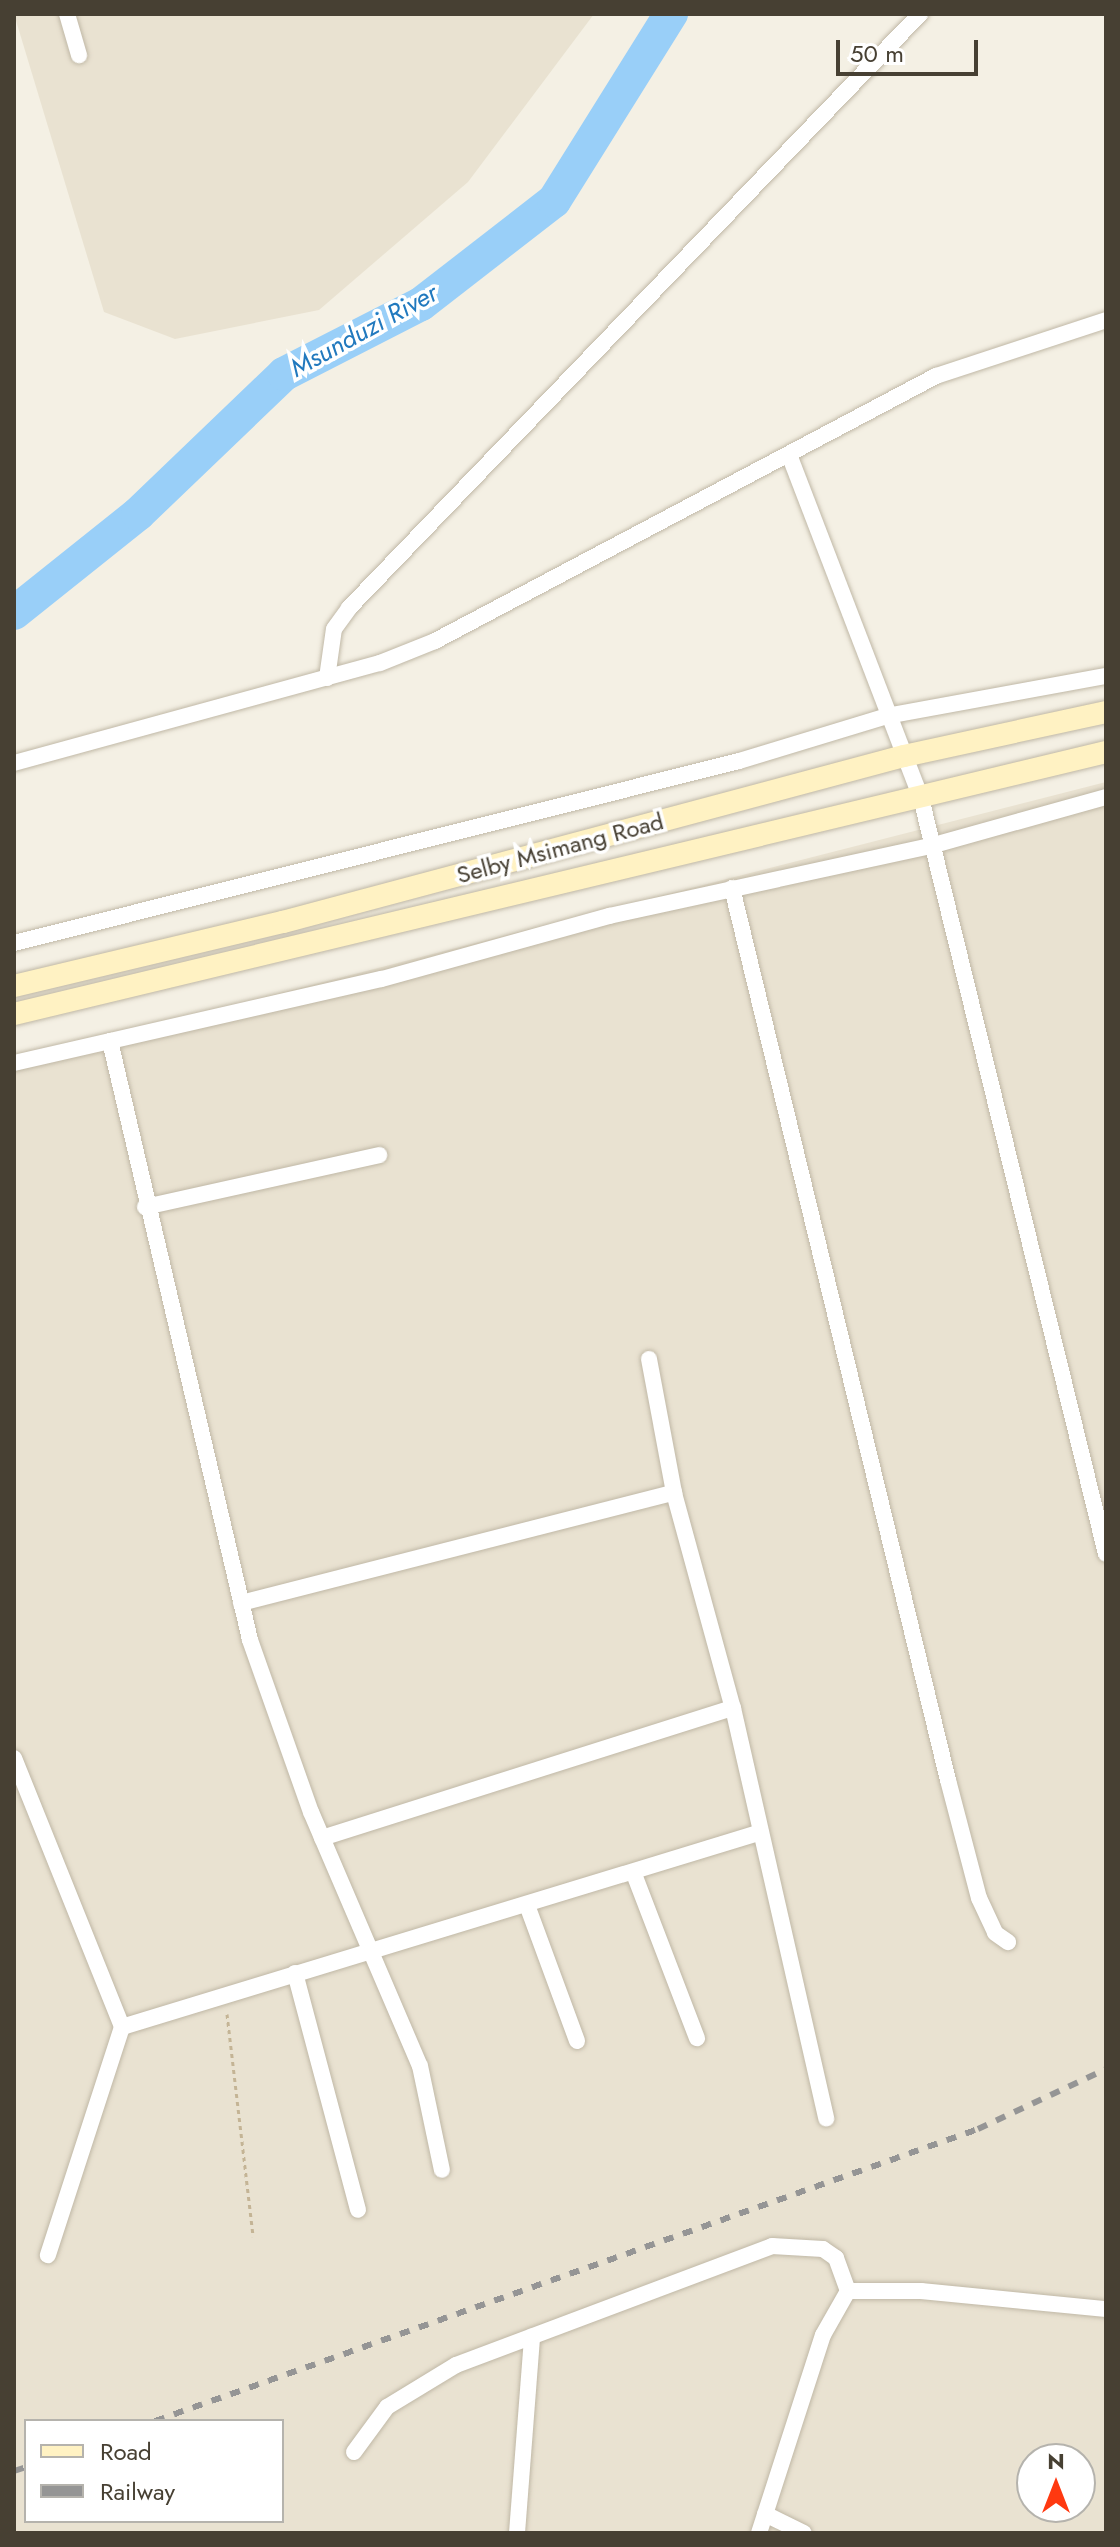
<!DOCTYPE html>
<html>
<head>
<meta charset="utf-8">
<style>
  body { margin:0 }
  #map { position:relative; width:1120px; height:2547px; overflow:hidden; background:#f4f0e4; font-family:Jost,sans-serif }
  div>[style] { position:absolute }
  [style*='--x'] { left:calc(var(--x)*1px); top:calc(var(--y)*1px); width:calc(var(--w)*1px); rotate:calc(var(--a)*1deg) }
  .residential>* { inset:0; background:#e9e2d1 }
  .river>* { height:34px; margin:-17px; padding:0 17px; transform-origin:17px; border-radius:17px; background:#99cff8 }
  .path>* { height:3px; margin-top:-1.5px; transform-origin:0; background:repeating-linear-gradient(90deg,#c4b495 0 4px,transparent 0 8px) }
  .roads { filter:drop-shadow(0 0 2px #c0b8a6) drop-shadow(0 0 2px #c0b8a6) }
  .street>* { height:16px; margin:-8px; padding:0 8px; transform-origin:8px; border-radius:8px; background:#fff }
  .secondary>* { height:22px; margin:-11px; padding:0 11px; transform-origin:11px; border-radius:11px; background:#fff2c3 }
  .rail>* { height:6px; margin-top:-3px; transform-origin:0; background:repeating-linear-gradient(90deg,#959595 0 10px,transparent 0 20px) }
  span { translate:-50% -50%; white-space:nowrap; text-align:center; line-height:1.15; -webkit-text-stroke:7px #fff; paint-order:stroke }
  .street-label { font-size:24px; color:#474033 }
  .water-label { font-size:26px; color:#2179be; font-style:italic }
  .frame { position:absolute; inset:0; border:16px solid #474033; pointer-events:none }
  .legend { position:absolute; left:24px; top:2419px; width:260px; height:104px; box-sizing:border-box; background:#fff; border:2px solid #b5b3ad; margin:0; padding:10px 14px; list-style:none; font-size:24px; color:#474033 }
  .legend li { display:flex; align-items:center; gap:16px; height:40px }
  .legend b { width:40px; border:2px solid #b5b3ad }
  .north { position:absolute; left:1016px; top:2443px; width:80px; height:80px; box-sizing:border-box; background:#fff; border:2px solid #b5b3ad; border-radius:50%; rotate:0deg; font-size:22px; font-weight:700; line-height:32px; text-align:center; color:#474033 }
  .north::after { content:''; display:block; margin:auto; width:28px; height:36px; background:#ff3910; clip-path:polygon(50% 0,100% 100%,50% 72%,0 100%) }
  .scale { position:absolute; left:836px; top:40px; width:142px; height:36px; box-sizing:border-box; border:4px solid #474033; border-top:0; padding-left:10px; font-size:24px; line-height:28px; white-space:nowrap; color:#474033; -webkit-text-stroke:6px #fff; paint-order:stroke }
</style>
</head>
<body>
<div id="map">
  <div class="residential">
    <i style="clip-path:polygon(14px 14px,594px 14px,468px 182px,319px 310px,175px 339px,104px 312px)"></i>
    <i style="clip-path:polygon(evenodd,1106px 782px,1106px 2533px,14px 2533px,14px 1061px,1106px 782px,26px 2421px,282px 2421px,282px 2521px,26px 2521px,26px 2421px,1106px 782px,1032px 2459px,1080px 2459px,1080px 2507px,1032px 2507px,1032px 2459px)"></i>
  </div>
  <div class="river">
    <i style="--x:14;--y:613;--w:159;--a:-38.6"></i>
    <i style="--x:138;--y:514;--w:202;--a:-43.8"></i>
    <i style="--x:284;--y:374;--w:154;--a:-27.1"></i>
    <i style="--x:421;--y:304;--w:168;--a:-37.8"></i>
    <i style="--x:554;--y:201;--w:221;--a:-58"></i>
  </div>
  <div class="path">
    <i style="--x:227;--y:2014;--w:224;--a:83.3"></i>
  </div>
  <div class="roads">
    <div class="street">
      <i style="--x:67;--y:14;--w:43;--a:73.7"></i>
      <i style="--x:790;--y:457;--w:365;--a:69"></i>
      <i style="--x:921;--y:798;--w:778;--a:76.25"></i>
      <i style="--x:327;--y:678;--w:49;--a:-81.9"></i>
      <i style="--x:334;--y:629;--w:26;--a:-54"></i>
      <i style="--x:349;--y:608;--w:824;--a:-46.13"></i>
      <i style="--x:14;--y:763;--w:379;--a:-15.3"></i>
      <i style="--x:380;--y:663;--w:59;--a:-21.8"></i>
      <i style="--x:435;--y:641;--w:567;--a:-27.88"></i>
      <i style="--x:936;--y:376;--w:179;--a:-18.2"></i>
      <i style="--x:732;--y:888;--w:918;--a:76.39"></i>
      <i style="--x:948;--y:1780;--w:122;--a:75.3"></i>
      <i style="--x:979;--y:1898;--w:38;--a:65"></i>
      <i style="--x:995;--y:1933;--w:16;--a:35"></i>
      <i style="--x:14;--y:943;--w:747;--a:-14.09"></i>
      <i style="--x:739;--y:761;--w:155;--a:-16.9"></i>
      <i style="--x:887;--y:716;--w:223;--a:-10.4"></i>
      <i style="--x:110;--y:1041;--w:615;--a:76.84"></i>
      <i style="--x:250;--y:1640;--w:182;--a:70.5"></i>
      <i style="--x:311;--y:1812;--w:276;--a:66.8"></i>
      <i style="--x:420;--y:2066;--w:106;--a:78.1"></i>
      <i style="--x:14;--y:1063;--w:377;--a:-12.9"></i>
      <i style="--x:382;--y:979;--w:236;--a:-15.5"></i>
      <i style="--x:609;--y:916;--w:333;--a:-12.3"></i>
      <i style="--x:934;--y:845;--w:179;--a:-15.6"></i>
      <i style="--x:145;--y:1207;--w:240;--a:-12.5"></i>
      <i style="--x:649;--y:1359;--w:136;--a:79.4"></i>
      <i style="--x:674;--y:1493;--w:223;--a:74.7"></i>
      <i style="--x:733;--y:1708;--w:421;--a:77.2"></i>
      <i style="--x:241;--y:1603;--w:447;--a:-14.3"></i>
      <i style="--x:14;--y:1758;--w:290;--a:68.1"></i>
      <i style="--x:122;--y:2027;--w:240;--a:108"></i>
      <i style="--x:322;--y:1838;--w:431;--a:-17.6"></i>
      <i style="--x:634;--y:1874;--w:176;--a:69"></i>
      <i style="--x:527;--y:1905;--w:145;--a:69.8"></i>
      <i style="--x:295;--y:1973;--w:245;--a:75.1"></i>
      <i style="--x:122;--y:2027;--w:665;--a:-16.96"></i>
      <i style="--x:354;--y:2452;--w:56;--a:-53.7"></i>
      <i style="--x:387;--y:2407;--w:81;--a:-31.3"></i>
      <i style="--x:456;--y:2365;--w:338;--a:-20.6"></i>
      <i style="--x:772;--y:2246;--w:51;--a:3.4"></i>
      <i style="--x:823;--y:2249;--w:16;--a:35"></i>
      <i style="--x:836;--y:2258;--w:35;--a:70"></i>
      <i style="--x:765;--y:2514;--w:43;--a:26"></i>
      <i style="--x:517;--y:2533;--w:197;--a:-85.6"></i>
      <i style="--x:759;--y:2533;--w:208;--a:-72.1"></i>
      <i style="--x:823;--y:2335;--w:51;--a:-60.4"></i>
      <i style="--x:848;--y:2291;--w:73;--a:0"></i>
      <i style="--x:921;--y:2291;--w:186;--a:5.6"></i>
    </div>
    <div class="secondary">
      <i style="--x:14;--y:986;--w:277;--a:-13.4"></i>
      <i style="--x:283;--y:922;--w:643;--a:-14.97"></i>
      <i style="--x:904;--y:756;--w:207;--a:-12.3"></i>
      <i style="--x:14;--y:1014;--w:1123;--a:-13.49"></i>
    </div>
  </div>
  <div class="rail">
    <i style="--x:155;--y:2421;--w:873;--a:-19.53"></i>
    <i style="--x:978;--y:2129;--w:141;--a:-25.1"></i>
    <i style="--x:14;--y:2471;--w:13;--a:-18"></i>
  </div>
  <div class="street-label">
    <span style="left:560px;top:848px;rotate:-15deg">Selby Msimang Road</span>
  </div>
  <div class="water-label">
    <span style="left:364px;top:331px;rotate:-29deg">Msunduzi River</span>
  </div>
  <div class="frame"></div>
  <ul class="legend">
  <li><b style="height:10px;background:#fff2c3"></b>Road</li>
  <li><b style="height:10px;background:#959595"></b>Railway</li>
  </ul>
  <div class="north">N</div>
  <div class="scale">50 m</div>
</div>
</body>
</html>
